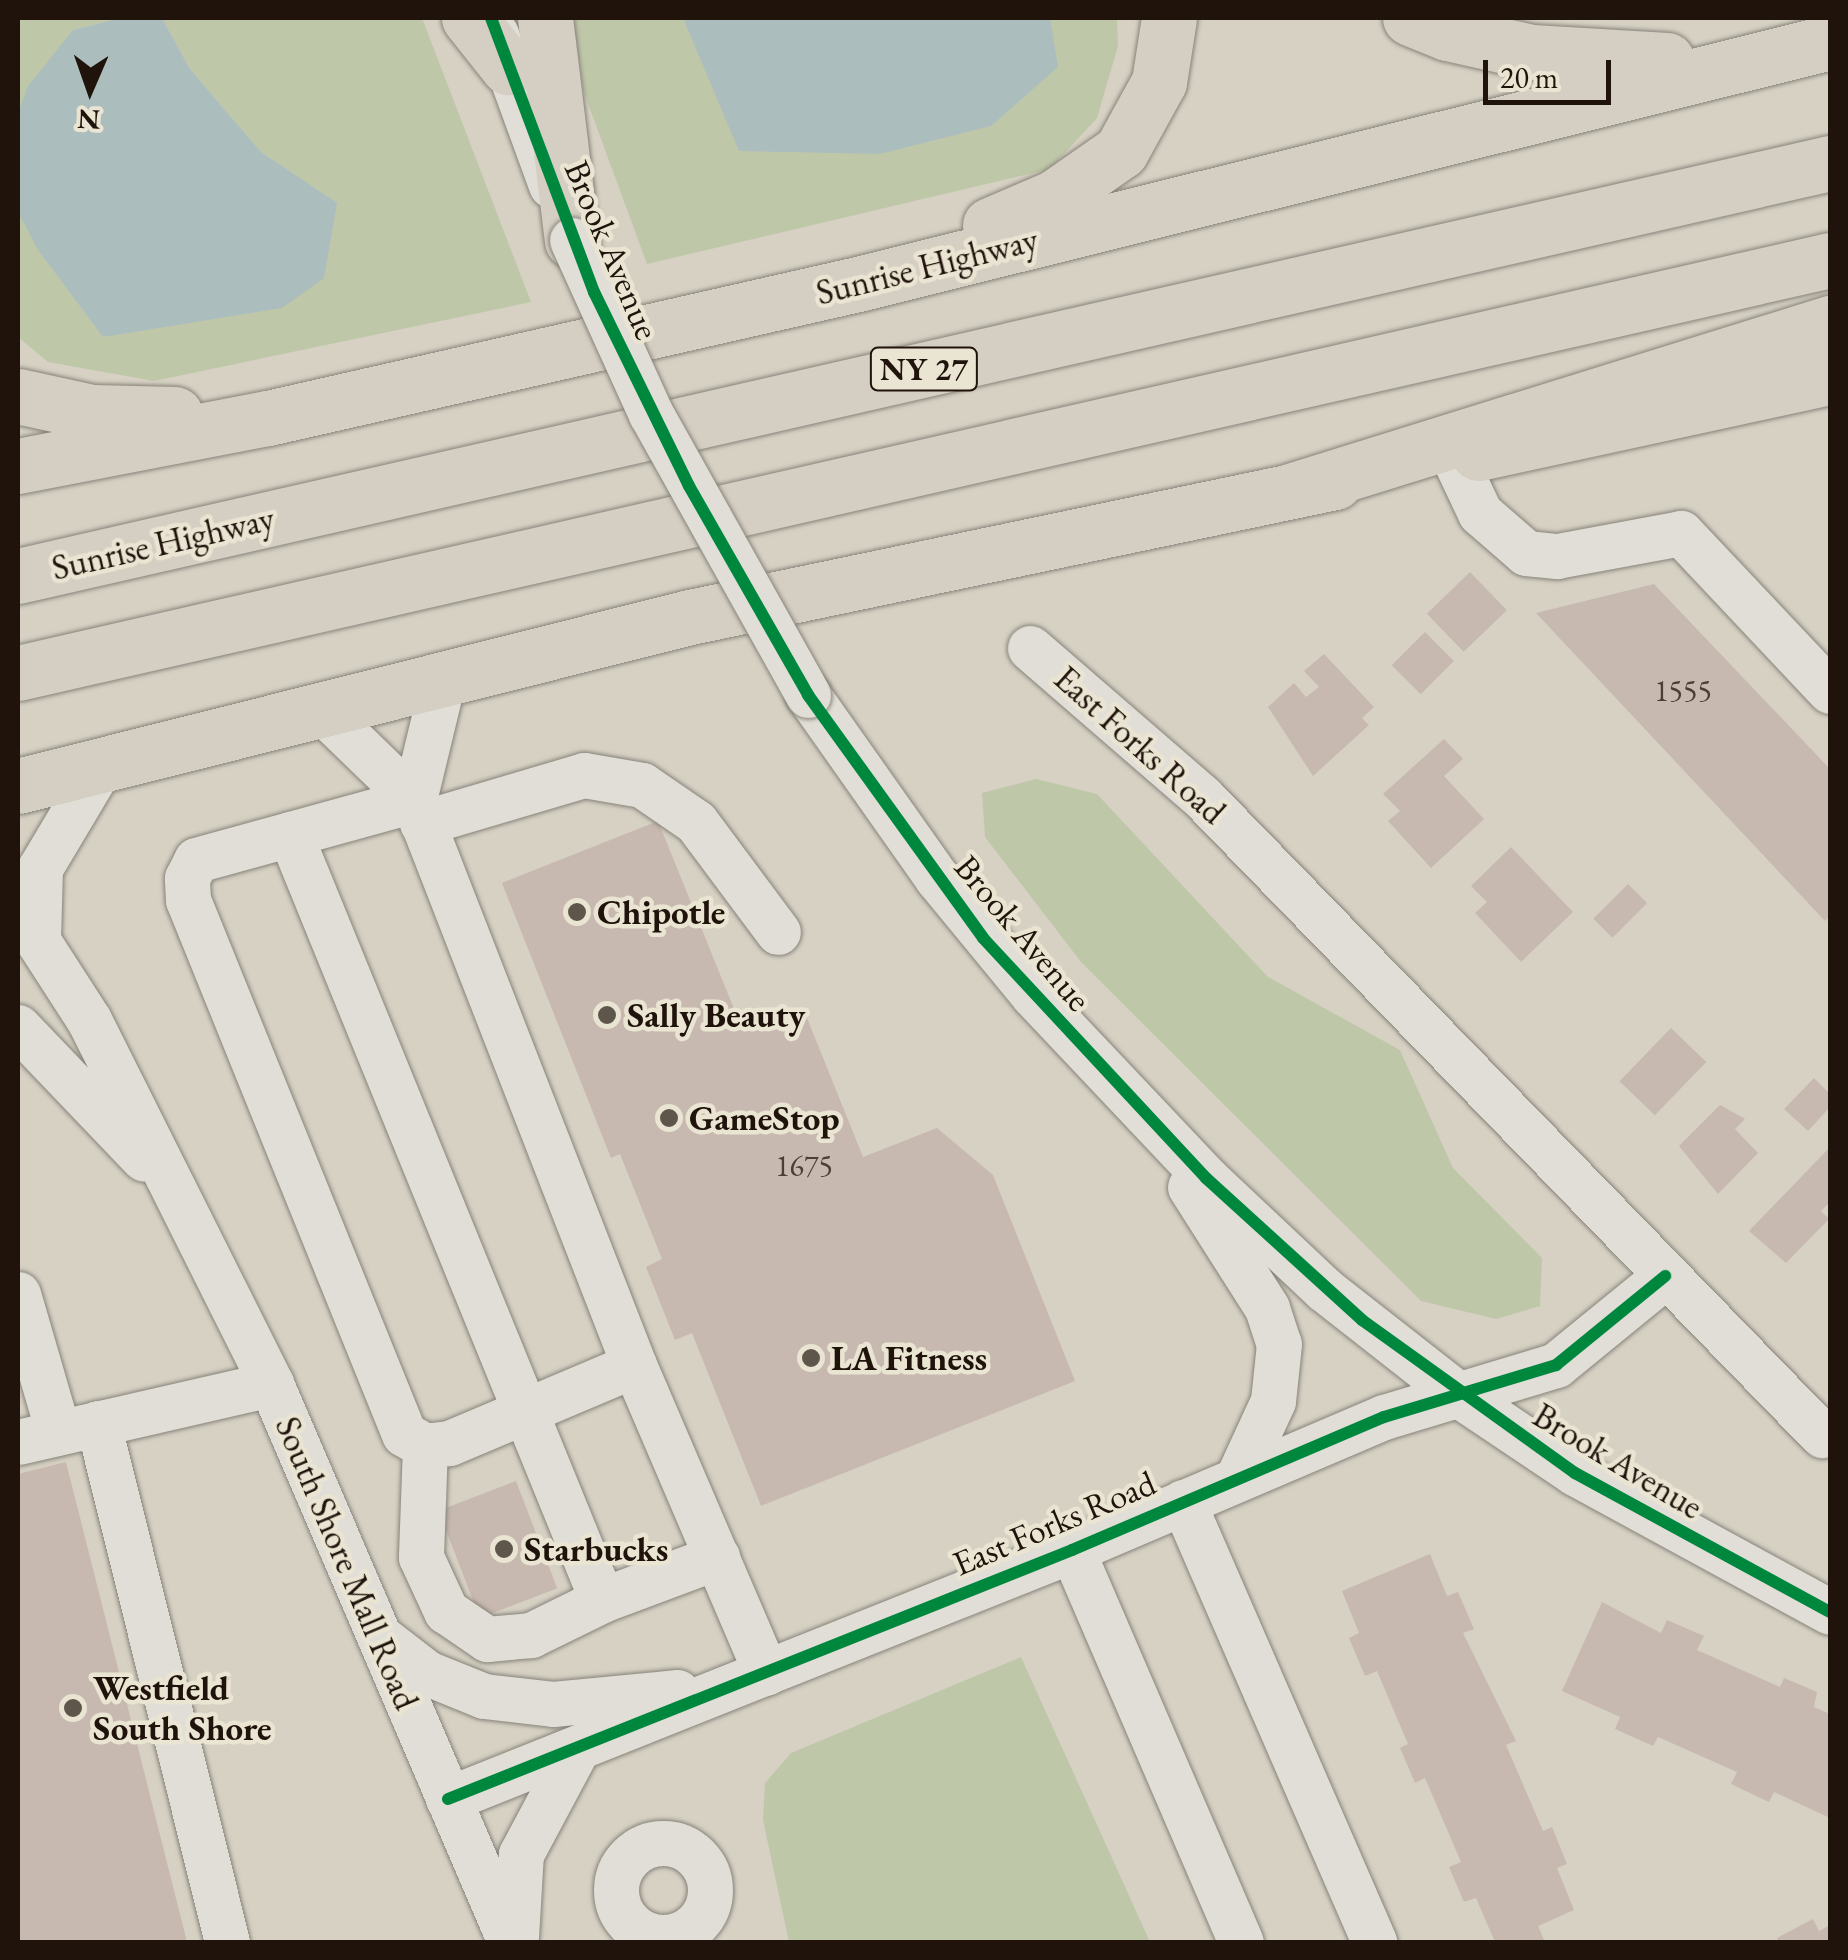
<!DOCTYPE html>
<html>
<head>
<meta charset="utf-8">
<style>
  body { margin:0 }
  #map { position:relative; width:1848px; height:1960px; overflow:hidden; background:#d6d1c3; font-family:"EB Garamond",serif }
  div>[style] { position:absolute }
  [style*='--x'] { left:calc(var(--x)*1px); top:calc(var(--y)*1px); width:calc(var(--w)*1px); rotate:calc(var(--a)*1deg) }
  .green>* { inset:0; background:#bfc7a9 }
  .water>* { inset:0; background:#acbdbe }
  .building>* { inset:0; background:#c8b9b0; transform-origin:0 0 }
  .roads { filter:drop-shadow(0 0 2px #87837a) drop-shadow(0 0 2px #87837a) }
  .minor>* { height:45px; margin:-22.5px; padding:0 22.5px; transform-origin:22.5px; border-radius:22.5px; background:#e1ded7 }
  .minor>.ring { margin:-22.5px; padding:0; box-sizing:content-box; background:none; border:45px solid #e1ded7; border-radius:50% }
  .major>* { height:55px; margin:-27.5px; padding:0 27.5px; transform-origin:27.5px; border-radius:27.5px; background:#d5cec2 }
  .highway>* { height:55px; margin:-27.5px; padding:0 27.5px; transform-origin:27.5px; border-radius:27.5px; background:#d5cec2 }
  .bridges { filter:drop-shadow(0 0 2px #87837a) drop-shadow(0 0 2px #87837a) }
  .minor-bridge>* { height:45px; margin:-22.5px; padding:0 22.5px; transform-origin:22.5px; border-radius:22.5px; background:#e1ded7 }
  .cycleway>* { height:12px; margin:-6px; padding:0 6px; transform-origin:6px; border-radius:6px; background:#00873e }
  .dots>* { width:28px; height:28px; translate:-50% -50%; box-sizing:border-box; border:5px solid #eae4d3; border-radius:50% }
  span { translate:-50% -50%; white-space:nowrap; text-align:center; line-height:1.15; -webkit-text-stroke:9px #eae4d3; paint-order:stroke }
  .number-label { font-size:30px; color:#4b3e36 }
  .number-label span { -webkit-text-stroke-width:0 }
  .shield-label span { padding:2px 8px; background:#eae4d3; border:2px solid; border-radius:8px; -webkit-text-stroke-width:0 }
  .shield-label { font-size:32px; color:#1f130b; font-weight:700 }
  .street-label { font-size:35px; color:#1f130b }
  .poi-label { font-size:35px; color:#1f130b; font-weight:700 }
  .left { translate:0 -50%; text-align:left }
  .frame { position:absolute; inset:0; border:20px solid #1f130b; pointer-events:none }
  .north { position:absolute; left:40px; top:40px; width:100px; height:100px; -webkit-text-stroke:8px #eae4d3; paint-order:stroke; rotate:182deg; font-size:28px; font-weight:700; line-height:40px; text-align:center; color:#1f130b }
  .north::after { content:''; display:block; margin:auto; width:35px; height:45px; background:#1f130b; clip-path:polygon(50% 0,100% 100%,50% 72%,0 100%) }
  .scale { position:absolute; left:1483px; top:60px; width:128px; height:45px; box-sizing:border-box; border:5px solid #1f130b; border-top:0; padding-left:12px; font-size:30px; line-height:35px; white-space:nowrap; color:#1f130b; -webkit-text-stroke:8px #eae4d3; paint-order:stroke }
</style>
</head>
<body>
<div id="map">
  <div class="green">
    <i style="clip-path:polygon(18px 18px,120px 18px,73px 30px,18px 113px)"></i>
    <i style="clip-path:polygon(162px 18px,422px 18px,531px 302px,154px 381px,48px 362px,18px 337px,18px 212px,104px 337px,337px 204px,261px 152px,190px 69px)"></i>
    <i style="clip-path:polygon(573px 18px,1117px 18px,1118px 46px,1097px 118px,1050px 169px,647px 264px,583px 90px)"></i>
    <i style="clip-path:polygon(1036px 779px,1097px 794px,1268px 977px,1400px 1050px,1453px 1168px,1542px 1258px,1540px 1306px,1496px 1319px,1421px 1301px,1081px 962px,985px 837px,982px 793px)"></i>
    <i style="clip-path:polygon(1021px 1657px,1150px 1942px,789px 1942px,763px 1820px,765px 1783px,791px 1753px)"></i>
  </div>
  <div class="water">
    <i style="clip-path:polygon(120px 18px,162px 18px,190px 69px,261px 152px,337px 203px,324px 278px,282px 308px,103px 337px,38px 250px,18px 212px,18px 113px,28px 86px,73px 30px)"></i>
    <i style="clip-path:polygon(683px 18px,1050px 18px,1058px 67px,991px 126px,880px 154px,739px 151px)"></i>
  </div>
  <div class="building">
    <i style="left:1470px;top:572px;width:53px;height:60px;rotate:46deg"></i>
    <i style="clip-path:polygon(1654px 584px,1830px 769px,1830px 916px,1825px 921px,1536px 613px)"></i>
    <i style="left:1425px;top:632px;width:41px;height:47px;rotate:45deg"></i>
    <i style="clip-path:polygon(1324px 654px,1374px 707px,1362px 718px,1369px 725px,1313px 776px,1268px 707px,1294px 683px,1306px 697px,1319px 687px,1304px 671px)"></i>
    <i style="clip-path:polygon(1444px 739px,1463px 759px,1444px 776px,1484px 819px,1431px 868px,1388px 821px,1400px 811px,1383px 794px)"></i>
    <i style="clip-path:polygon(658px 821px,743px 1031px,803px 1008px,863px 1157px,937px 1128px,993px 1175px,1075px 1381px,761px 1506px,692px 1333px,675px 1340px,646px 1267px,662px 1259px,620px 1154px,611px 1158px,502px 883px)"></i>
    <i style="clip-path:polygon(1511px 847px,1573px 912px,1521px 962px,1475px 913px,1487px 902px,1471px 886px)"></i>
    <i style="left:1628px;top:884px;width:27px;height:49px;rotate:45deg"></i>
    <i style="left:1671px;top:1028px;width:49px;height:74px;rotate:44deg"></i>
    <i style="clip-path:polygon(1814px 1078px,1830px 1094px,1830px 1107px,1808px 1131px,1784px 1109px)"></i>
    <i style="clip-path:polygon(1720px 1105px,1745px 1119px,1735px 1129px,1758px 1153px,1718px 1194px,1679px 1146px)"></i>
    <i style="clip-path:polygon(1830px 1147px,1830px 1202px,1821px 1211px,1829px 1219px,1786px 1263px,1749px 1231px)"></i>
    <i style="clip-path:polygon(66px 1462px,187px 1942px,18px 1942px,18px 1474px)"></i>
    <i style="left:516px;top:1481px;width:115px;height:83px;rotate:69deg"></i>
    <i style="clip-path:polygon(1430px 1554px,1447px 1596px,1458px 1592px,1474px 1629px,1463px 1633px,1516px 1741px,1506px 1745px,1543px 1831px,1552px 1827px,1567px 1864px,1557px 1868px,1574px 1910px,1538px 1926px,1545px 1942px,1495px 1942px,1476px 1898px,1464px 1902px,1449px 1867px,1461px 1862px,1425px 1778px,1415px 1783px,1400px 1748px,1408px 1744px,1377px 1671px,1365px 1676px,1349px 1638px,1359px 1633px,1342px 1591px)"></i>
    <i style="clip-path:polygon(1602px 1602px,1661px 1633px,1667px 1620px,1704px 1636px,1697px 1650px,1780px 1687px,1784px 1678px,1817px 1692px,1814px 1707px,1830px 1714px,1830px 1818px,1774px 1792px,1769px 1802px,1731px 1784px,1737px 1772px,1658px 1737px,1653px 1746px,1615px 1729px,1620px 1717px,1562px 1691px)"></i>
    <i style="clip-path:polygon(1813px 1919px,1819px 1931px,1830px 1925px,1830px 1942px,1779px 1942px,1777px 1938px)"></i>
  </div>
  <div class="roads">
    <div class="minor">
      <i style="--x:496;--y:34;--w:161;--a:70"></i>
      <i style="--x:1454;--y:458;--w:61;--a:64.7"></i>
      <i style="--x:1480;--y:513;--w:61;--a:41"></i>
      <i style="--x:1526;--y:553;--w:31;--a:6"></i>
      <i style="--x:1557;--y:556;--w:126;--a:-10.5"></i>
      <i style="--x:1681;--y:533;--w:217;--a:46.7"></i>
      <i style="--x:1030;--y:648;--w:228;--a:40.9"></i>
      <i style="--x:1202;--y:797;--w:890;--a:45.82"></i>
      <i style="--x:808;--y:695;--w:224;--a:54.8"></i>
      <i style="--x:937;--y:878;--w:151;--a:50.6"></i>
      <i style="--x:1033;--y:995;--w:252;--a:46.6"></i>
      <i style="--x:1206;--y:1178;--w:163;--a:43.3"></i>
      <i style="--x:1325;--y:1290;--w:170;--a:38.1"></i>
      <i style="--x:1459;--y:1395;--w:140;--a:33.9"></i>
      <i style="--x:1575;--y:1473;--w:290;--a:28.6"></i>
      <i style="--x:319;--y:708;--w:132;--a:44.1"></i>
      <i style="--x:414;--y:800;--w:128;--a:-76.4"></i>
      <i style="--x:102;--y:764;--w:121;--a:120.8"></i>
      <i style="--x:40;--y:868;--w:73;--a:91.6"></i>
      <i style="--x:38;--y:941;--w:94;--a:57.2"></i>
      <i style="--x:89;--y:1020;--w:407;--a:63.4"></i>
      <i style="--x:271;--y:1384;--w:607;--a:66.81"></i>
      <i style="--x:414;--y:800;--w:606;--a:68.73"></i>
      <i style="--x:634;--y:1365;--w:201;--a:157.1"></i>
      <i style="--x:449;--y:1443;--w:24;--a:173"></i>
      <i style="--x:425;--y:1446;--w:24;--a:-150"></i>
      <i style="--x:404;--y:1434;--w:576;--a:-112.02"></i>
      <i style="--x:188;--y:900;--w:22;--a:-93"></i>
      <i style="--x:187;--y:878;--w:20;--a:-63"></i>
      <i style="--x:196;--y:860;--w:226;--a:-15.4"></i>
      <i style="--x:422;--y:823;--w:169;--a:-16.5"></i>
      <i style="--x:584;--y:775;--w:59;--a:9.8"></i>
      <i style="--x:642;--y:785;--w:65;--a:34.4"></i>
      <i style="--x:696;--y:822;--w:137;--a:53.3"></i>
      <i style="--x:290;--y:834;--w:827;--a:67.84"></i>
      <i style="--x:602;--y:1600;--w:123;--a:-20.5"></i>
      <i style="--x:18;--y:1027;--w:182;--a:46.3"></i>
      <i style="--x:1190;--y:1187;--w:143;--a:57.5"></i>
      <i style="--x:1267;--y:1308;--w:38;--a:72"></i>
      <i style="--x:1279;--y:1344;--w:57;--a:96"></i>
      <i style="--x:1273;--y:1401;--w:86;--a:114.8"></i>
      <i style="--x:18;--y:1294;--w:144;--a:73.8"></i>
      <i style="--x:634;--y:1365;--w:335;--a:66.8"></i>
      <i style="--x:98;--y:1423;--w:535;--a:76.04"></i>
      <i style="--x:18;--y:1442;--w:260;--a:-12.9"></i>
      <i style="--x:425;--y:1446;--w:111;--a:92.1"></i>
      <i style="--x:421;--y:1557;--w:60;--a:65.2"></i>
      <i style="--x:446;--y:1611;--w:50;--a:34.3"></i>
      <i style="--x:487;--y:1639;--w:44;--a:-5.2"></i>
      <i style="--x:531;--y:1635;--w:79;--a:-26.2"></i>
      <i style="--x:1183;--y:1502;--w:480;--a:66.5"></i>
      <i style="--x:1072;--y:1550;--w:427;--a:66.7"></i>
      <i style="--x:379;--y:1636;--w:61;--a:37.6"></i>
      <i style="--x:427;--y:1673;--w:61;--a:22"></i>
      <i style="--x:484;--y:1696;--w:69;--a:6.6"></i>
      <i style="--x:553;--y:1704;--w:125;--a:-5.5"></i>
      <i style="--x:448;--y:1799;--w:672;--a:-21.75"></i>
      <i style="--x:1072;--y:1550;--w:339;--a:-23.1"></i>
      <i style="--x:1384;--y:1417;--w:180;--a:-16.8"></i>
      <i style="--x:1556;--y:1365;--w:141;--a:-39.2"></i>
      <i class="ring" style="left:616px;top:1843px;width:49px;height:49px"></i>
      <i style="--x:516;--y:1937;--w:83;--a:-86.6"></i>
      <i style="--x:521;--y:1854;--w:119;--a:-61.9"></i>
    </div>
    <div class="major">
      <i style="--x:469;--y:18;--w:63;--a:51.5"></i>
      <i style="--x:545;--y:18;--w:224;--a:83.1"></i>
      <i style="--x:1410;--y:18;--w:40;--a:22"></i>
      <i style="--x:1447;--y:33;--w:87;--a:12.6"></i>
      <i style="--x:1532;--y:52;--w:135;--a:3.4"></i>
      <i style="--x:990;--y:225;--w:71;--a:-23.3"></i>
      <i style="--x:1055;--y:197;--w:80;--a:-34.9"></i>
      <i style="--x:1121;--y:151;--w:79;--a:-61.2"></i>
      <i style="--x:1159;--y:82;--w:65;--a:-81.1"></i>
      <i style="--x:18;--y:396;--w:76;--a:12.2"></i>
      <i style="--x:92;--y:412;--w:83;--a:1.4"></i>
      <i style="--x:1478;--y:453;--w:360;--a:-12.2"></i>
      <i style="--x:18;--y:466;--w:255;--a:-10.9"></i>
      <i style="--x:268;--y:418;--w:609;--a:-12.8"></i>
      <i style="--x:862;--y:283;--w:998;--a:-13.98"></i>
      <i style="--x:18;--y:786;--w:693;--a:-14.12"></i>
      <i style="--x:690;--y:617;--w:659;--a:-11.82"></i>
    </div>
    <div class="highway">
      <i style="--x:1290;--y:491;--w:566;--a:-17.28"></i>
      <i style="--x:18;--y:576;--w:1858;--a:-12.84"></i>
      <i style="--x:18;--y:673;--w:1858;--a:-12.84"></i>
    </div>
  </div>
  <div class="bridges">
    <div class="minor-bridge">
      <i style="--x:572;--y:240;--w:191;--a:65.6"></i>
      <i style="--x:651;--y:414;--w:322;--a:60.8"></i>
    </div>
  </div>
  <div class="cycleway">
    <i style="--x:491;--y:18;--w:293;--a:69.4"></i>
    <i style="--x:594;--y:292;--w:216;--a:63.9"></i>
    <i style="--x:689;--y:486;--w:241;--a:60.3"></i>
    <i style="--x:808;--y:695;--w:299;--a:54.2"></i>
    <i style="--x:983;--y:938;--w:328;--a:47.1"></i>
    <i style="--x:1206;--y:1178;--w:211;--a:42.3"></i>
    <i style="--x:1362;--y:1320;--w:262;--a:35.7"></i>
    <i style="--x:1575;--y:1473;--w:290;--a:28.6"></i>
    <i style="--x:448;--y:1799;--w:672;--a:-21.75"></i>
    <i style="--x:1072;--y:1550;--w:339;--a:-23.1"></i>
    <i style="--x:1384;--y:1417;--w:180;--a:-16.8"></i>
    <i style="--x:1556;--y:1365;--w:141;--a:-39.2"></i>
  </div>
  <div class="dots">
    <i style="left:577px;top:912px;background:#5f564b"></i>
    <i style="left:607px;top:1015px;background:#5f564b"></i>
    <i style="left:669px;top:1118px;background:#5f564b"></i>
    <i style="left:811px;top:1358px;background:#5f564b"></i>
    <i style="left:504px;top:1549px;background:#5f564b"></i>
    <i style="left:73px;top:1708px;background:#5f564b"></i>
  </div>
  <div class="number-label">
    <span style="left:1683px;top:691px">1555</span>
    <span style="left:804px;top:1166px">1675</span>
  </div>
  <div class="shield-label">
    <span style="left:924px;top:369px">NY 27</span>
  </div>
  <div class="street-label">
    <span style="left:612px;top:250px;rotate:67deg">Brook Avenue</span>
    <span style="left:927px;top:266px;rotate:-14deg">Sunrise Highway</span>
    <span style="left:163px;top:543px;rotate:-13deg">Sunrise Highway</span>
    <span style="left:1140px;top:745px;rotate:42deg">East Forks Road</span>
    <span style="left:1023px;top:933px;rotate:50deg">Brook Avenue</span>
    <span style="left:1618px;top:1461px;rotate:31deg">Brook Avenue</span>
    <span style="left:1054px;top:1523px;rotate:-23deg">East Forks Road</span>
    <span style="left:347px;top:1563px;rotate:67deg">South Shore Mall Road</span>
  </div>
  <div class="poi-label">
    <span class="left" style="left:597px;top:912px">Chipotle</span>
    <span class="left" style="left:627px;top:1015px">Sally Beauty</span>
    <span class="left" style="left:689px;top:1118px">GameStop</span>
    <span class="left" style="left:831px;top:1358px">LA Fitness</span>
    <span class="left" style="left:524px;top:1549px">Starbucks</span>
    <span class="left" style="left:93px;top:1708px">Westfield<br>South Shore</span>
  </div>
  <div class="frame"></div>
  <div class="north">N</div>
  <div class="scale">20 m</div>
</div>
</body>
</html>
